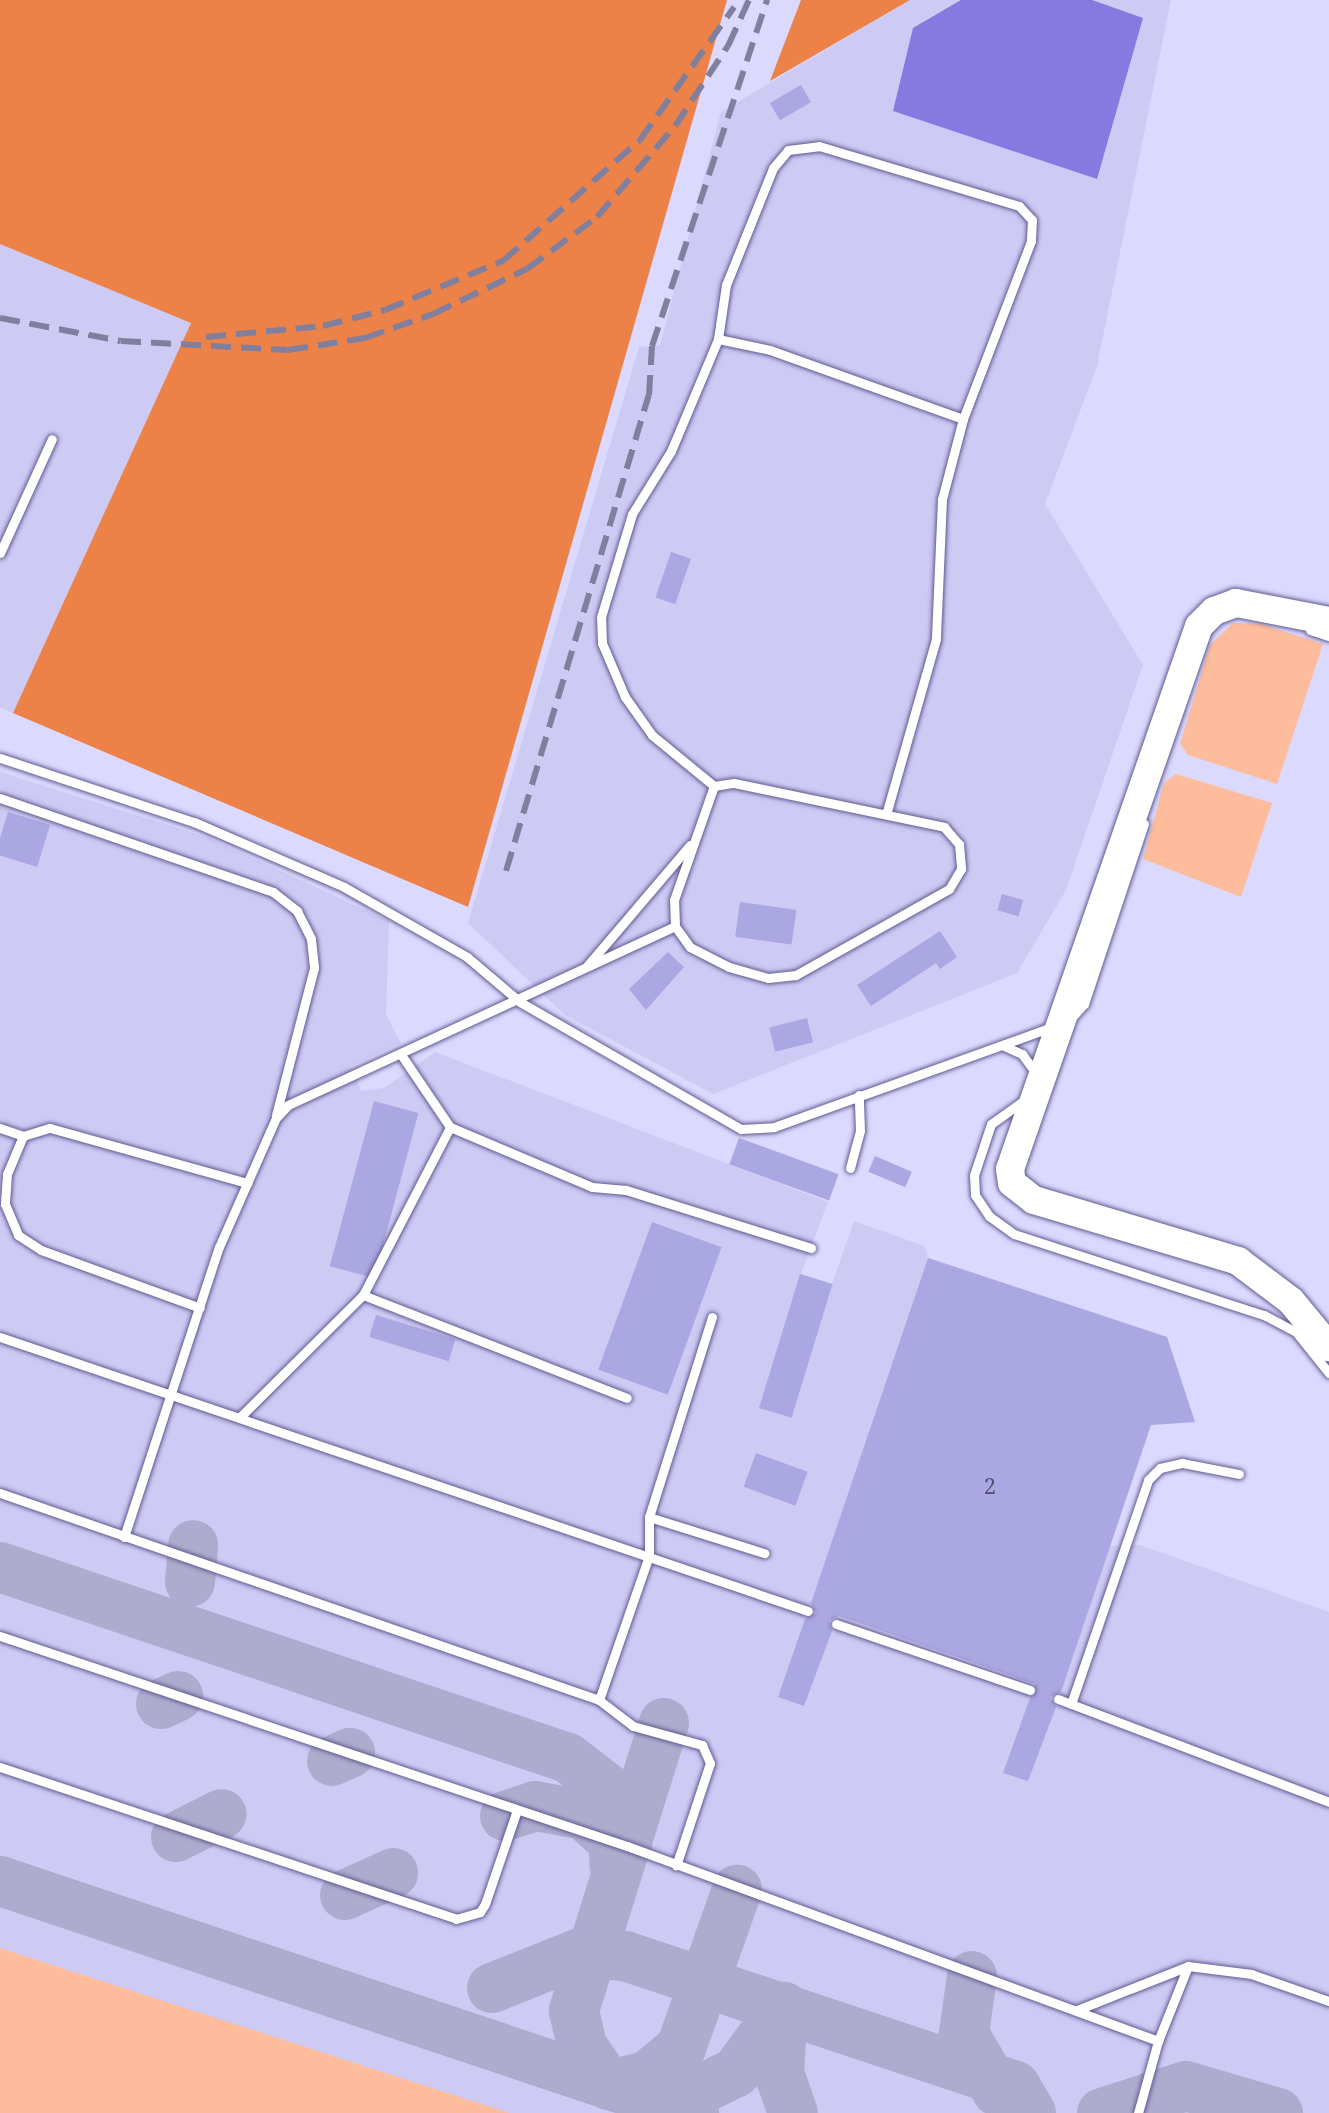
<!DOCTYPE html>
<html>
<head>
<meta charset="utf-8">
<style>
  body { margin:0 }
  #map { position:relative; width:1329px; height:2113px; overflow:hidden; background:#dbd9fe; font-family:"Noto Serif",serif }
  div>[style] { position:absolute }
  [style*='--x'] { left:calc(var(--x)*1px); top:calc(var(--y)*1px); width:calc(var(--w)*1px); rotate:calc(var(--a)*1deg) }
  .built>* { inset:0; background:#cdcaf4 }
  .green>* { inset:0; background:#fdbc9b }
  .forest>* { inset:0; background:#ec8247 }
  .water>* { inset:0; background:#8779df }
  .taxiway>* { height:50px; margin:-25px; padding:0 25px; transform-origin:25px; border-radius:25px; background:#aeacce }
  .building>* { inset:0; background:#aba7e2; transform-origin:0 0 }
  .roads { filter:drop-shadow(0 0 2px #605a90) drop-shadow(0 0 2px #605a90) }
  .lane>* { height:9px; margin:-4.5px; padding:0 4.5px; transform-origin:4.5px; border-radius:4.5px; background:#fff }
  .secondary>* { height:28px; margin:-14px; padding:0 14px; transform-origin:14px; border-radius:14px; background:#fff }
  .rail>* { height:6px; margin-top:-3px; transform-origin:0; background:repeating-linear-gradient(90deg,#817f9d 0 20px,transparent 0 30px) }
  span { translate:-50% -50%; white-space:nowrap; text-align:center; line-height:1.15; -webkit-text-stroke:8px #eae9f6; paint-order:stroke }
  .number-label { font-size:22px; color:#524f70 }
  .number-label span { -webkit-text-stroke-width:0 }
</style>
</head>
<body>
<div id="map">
  <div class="built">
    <i style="clip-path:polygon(910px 0,1171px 0,1097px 366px,1045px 504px,1143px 665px,1066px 890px,1017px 973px,713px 1094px,565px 1015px,468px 923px,639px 347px,660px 345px,721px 112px)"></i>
    <i style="clip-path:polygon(0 244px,191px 323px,13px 713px,0 707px)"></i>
    <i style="clip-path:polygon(0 772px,209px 838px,389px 921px,386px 1015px,401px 1043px,351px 1066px,361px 1091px,384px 1088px,435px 1052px,828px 1202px,801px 1274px,832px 1284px,854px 1221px,924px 1246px,929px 1258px,1167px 1337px,1195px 1422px,1151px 1425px,1109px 1546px,1140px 1545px,1329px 1612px,1329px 2113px,0 2113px)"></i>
  </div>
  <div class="green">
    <i style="clip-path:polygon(1233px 623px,1261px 624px,1323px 644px,1277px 784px,1188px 755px,1180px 744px,1210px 645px)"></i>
    <i style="clip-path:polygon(1176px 774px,1272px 803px,1241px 897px,1143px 859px,1164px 783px)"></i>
    <i style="clip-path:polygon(0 1948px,509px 2113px,0 2113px)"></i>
  </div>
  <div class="forest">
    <i style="clip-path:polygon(0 0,727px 0,468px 907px,13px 713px,191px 323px,0 244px)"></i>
    <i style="clip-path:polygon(801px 0,910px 0,770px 81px)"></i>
  </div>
  <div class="water">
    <i style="clip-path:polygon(961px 0,1092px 0,1143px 18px,1097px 179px,893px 111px,913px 28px)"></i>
  </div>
  <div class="taxiway">
    <i style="--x:0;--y:1567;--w:599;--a:18.59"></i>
    <i style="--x:568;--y:1758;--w:56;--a:37.7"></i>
    <i style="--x:612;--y:1792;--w:56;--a:74.5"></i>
    <i style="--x:190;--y:1582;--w:37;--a:-85"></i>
    <i style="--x:161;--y:1704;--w:19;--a:-25"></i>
    <i style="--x:664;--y:1723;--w:302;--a:107.4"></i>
    <i style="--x:574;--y:2011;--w:36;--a:77"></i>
    <i style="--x:582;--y:2046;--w:47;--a:55.3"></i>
    <i style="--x:609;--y:2085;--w:39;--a:-13"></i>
    <i style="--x:647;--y:2076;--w:44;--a:-39.5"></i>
    <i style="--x:681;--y:2048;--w:168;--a:-70.5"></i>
    <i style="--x:332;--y:1761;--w:20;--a:-24"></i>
    <i style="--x:505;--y:1816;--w:32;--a:-18"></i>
    <i style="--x:535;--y:1806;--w:50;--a:10.4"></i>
    <i style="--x:584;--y:1815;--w:39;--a:42"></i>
    <i style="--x:613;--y:1841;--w:27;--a:86"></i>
    <i style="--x:176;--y:1837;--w:51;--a:-26.6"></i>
    <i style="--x:0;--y:1881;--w:732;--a:18.48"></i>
    <i style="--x:345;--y:1895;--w:53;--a:-24.6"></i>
    <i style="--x:972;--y:1976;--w:59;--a:97.9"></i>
    <i style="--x:964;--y:2034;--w:66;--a:59.9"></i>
    <i style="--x:492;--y:1988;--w:95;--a:-21.7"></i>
    <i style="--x:580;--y:1953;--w:45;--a:3.8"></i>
    <i style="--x:625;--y:1956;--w:411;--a:18.4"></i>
    <i style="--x:1015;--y:2086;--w:31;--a:59"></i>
    <i style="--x:783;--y:2012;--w:61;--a:93.8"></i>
    <i style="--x:779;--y:2073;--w:42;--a:70.7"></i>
    <i style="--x:647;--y:2095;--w:53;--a:-5.4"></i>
    <i style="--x:700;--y:2090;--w:40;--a:-26.6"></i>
    <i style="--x:736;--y:2072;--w:81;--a:-53.6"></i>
    <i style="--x:1102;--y:2113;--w:88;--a:-17.8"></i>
    <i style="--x:1186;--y:2086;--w:96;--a:16.4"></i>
  </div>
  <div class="building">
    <i style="left:801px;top:85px;width:20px;height:36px;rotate:60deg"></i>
    <i style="left:671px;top:552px;width:21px;height:48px;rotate:19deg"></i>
    <i style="left:8px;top:812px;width:44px;height:44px;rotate:17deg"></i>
    <i style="left:1002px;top:894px;width:22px;height:17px;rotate:16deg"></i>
    <i style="left:740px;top:902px;width:57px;height:35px;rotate:8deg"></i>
    <i style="clip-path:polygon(940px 931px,957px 957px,940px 969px,936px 963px,871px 1006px,857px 985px)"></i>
    <i style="clip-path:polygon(668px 952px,684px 967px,646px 1010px,629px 989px)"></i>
    <i style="left:807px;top:1018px;width:25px;height:39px;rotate:76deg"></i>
    <i style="left:374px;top:1101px;width:46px;height:171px;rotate:15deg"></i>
    <i style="left:739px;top:1138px;width:106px;height:28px;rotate:20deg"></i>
    <i style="left:875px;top:1156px;width:40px;height:17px;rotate:23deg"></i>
    <i style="left:652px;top:1222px;width:74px;height:157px;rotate:20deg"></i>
    <i style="clip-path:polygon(928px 1258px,1167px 1337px,1195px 1422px,1151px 1425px,1061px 1692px,1050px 1697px,1056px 1707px,1028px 1781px,1003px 1773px,1035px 1684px,839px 1616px,829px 1620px,832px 1631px,804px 1706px,778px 1697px,805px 1619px,816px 1613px,811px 1603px)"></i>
    <i style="left:800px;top:1274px;width:34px;height:140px;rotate:17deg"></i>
    <i style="left:376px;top:1315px;width:83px;height:23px;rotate:17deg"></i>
    <i style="left:756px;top:1453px;width:55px;height:36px;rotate:20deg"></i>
  </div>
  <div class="roads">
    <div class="lane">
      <i style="--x:718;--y:339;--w:53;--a:11.9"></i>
      <i style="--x:770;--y:350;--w:205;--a:19.7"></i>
      <i style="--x:0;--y:553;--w:125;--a:-65.5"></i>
      <i style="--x:1310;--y:630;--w:20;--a:18"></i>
      <i style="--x:0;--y:758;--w:204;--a:18.3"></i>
      <i style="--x:194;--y:822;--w:163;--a:23.4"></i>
      <i style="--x:344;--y:887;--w:142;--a:29.6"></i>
      <i style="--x:467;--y:957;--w:70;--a:40.3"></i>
      <i style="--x:520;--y:1002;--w:255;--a:29.9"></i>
      <i style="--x:741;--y:1129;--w:33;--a:-3"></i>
      <i style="--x:774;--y:1127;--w:295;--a:-19.8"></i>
      <i style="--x:734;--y:783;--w:215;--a:11.8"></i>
      <i style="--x:944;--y:827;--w:23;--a:49"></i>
      <i style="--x:959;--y:844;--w:25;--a:85"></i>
      <i style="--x:961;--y:869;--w:23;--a:121"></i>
      <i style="--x:949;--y:889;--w:176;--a:150.7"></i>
      <i style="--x:796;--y:975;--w:28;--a:174"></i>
      <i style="--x:768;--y:978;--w:41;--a:-164.2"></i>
      <i style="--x:729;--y:967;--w:44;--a:-152.9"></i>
      <i style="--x:690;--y:947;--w:26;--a:-126"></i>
      <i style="--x:675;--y:926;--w:26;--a:-92"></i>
      <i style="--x:674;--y:900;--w:121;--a:-70.7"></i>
      <i style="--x:714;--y:786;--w:20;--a:-9"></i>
      <i style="--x:714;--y:786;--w:80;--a:-140.6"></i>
      <i style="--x:652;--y:735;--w:47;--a:-125.4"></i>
      <i style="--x:625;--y:697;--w:59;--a:-113.1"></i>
      <i style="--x:602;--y:643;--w:26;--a:-92"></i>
      <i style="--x:601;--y:617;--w:108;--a:-73.2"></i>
      <i style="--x:632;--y:514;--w:74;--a:-58.2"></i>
      <i style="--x:671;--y:451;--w:121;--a:-67.2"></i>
      <i style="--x:718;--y:339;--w:55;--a:-81.6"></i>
      <i style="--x:726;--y:285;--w:126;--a:-68.1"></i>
      <i style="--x:773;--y:168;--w:23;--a:-50"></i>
      <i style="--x:788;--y:150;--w:31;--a:-7"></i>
      <i style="--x:819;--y:146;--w:209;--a:16.7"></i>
      <i style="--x:1019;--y:206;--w:19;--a:47"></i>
      <i style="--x:1032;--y:220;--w:21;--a:93"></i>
      <i style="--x:1031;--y:241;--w:191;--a:110.9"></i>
      <i style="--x:963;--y:419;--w:83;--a:104.7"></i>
      <i style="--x:942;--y:499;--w:140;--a:92.5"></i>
      <i style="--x:936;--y:639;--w:179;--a:105.9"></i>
      <i style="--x:0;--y:798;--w:289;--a:19"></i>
      <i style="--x:273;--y:892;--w:31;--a:38"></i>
      <i style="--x:297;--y:911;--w:31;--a:63"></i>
      <i style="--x:311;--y:939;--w:29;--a:84"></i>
      <i style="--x:314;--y:968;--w:152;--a:104.5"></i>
      <i style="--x:587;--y:966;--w:159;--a:-49.6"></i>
      <i style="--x:1074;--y:1015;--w:15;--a:-48"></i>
      <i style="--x:1084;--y:1004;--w:190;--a:-71.6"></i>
      <i style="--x:1004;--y:1046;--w:20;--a:24"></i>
      <i style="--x:1022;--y:1054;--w:22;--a:54"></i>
      <i style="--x:402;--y:1056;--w:86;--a:55.9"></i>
      <i style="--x:450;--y:1127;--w:154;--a:22.9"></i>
      <i style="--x:592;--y:1187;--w:34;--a:5"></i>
      <i style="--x:626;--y:1190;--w:194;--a:17.4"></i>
      <i style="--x:1030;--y:1096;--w:48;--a:144.3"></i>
      <i style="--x:991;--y:1124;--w:54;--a:108.4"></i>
      <i style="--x:974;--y:1175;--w:20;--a:87"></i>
      <i style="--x:975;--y:1195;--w:25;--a:56"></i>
      <i style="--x:989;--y:1216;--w:31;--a:36"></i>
      <i style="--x:1014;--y:1234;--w:263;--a:18"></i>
      <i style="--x:1264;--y:1315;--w:36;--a:28"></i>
      <i style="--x:1296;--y:1332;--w:53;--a:51.2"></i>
      <i style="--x:0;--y:1128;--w:24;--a:19"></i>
      <i style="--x:23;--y:1136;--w:28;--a:-17"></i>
      <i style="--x:50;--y:1128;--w:205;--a:15.6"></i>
      <i style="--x:23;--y:1136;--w:41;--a:112.8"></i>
      <i style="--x:7;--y:1174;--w:30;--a:94"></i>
      <i style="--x:5;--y:1204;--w:34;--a:67"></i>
      <i style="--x:18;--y:1235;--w:27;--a:33"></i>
      <i style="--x:41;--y:1250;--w:169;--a:20"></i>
      <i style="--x:850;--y:1168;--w:38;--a:-75"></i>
      <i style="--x:860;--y:1131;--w:36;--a:-92"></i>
      <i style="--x:363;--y:1295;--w:283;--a:21.3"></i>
      <i style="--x:712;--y:1317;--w:210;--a:107.5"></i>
      <i style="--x:649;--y:1517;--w:121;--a:17.4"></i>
      <i style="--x:0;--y:1337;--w:853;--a:18.73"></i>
      <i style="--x:240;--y:1417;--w:173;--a:-44.8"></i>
      <i style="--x:363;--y:1295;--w:189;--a:-62.6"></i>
      <i style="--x:0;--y:1493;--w:634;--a:19.06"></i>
      <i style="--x:599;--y:1700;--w:43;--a:37.4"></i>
      <i style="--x:633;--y:1726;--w:72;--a:15.4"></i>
      <i style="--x:702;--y:1745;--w:20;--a:66"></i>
      <i style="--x:710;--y:1763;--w:108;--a:108.3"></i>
      <i style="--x:124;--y:1537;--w:305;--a:-71.9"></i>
      <i style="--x:219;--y:1247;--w:141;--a:-66.2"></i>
      <i style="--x:276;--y:1118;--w:18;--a:-47"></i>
      <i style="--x:288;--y:1105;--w:426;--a:-24.8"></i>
      <i style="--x:836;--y:1624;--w:205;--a:18.8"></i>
      <i style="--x:0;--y:1636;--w:661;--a:18.52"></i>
      <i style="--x:627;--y:1846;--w:566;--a:20.16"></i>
      <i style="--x:1158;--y:2041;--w:75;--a:105.5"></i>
      <i style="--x:1058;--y:1699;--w:290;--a:20.8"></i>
      <i style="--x:599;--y:1700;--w:152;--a:-70.9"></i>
      <i style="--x:649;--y:1556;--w:39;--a:-90"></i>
      <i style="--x:1071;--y:1704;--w:237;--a:-71"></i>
      <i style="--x:1148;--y:1480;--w:17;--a:-45"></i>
      <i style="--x:1160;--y:1468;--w:23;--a:-13"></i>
      <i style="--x:1182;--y:1463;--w:58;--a:10.9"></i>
      <i style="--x:0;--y:1767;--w:481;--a:18.4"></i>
      <i style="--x:456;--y:1919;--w:25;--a:-16"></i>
      <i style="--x:480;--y:1912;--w:9;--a:-58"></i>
      <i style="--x:485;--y:1904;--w:99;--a:-71.2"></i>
      <i style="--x:1077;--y:2010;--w:119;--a:-21.6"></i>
      <i style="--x:1188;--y:1966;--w:64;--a:7.2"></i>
      <i style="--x:1251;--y:1974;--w:83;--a:19.1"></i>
      <i style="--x:1158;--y:2041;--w:81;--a:-68.2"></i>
    </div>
    <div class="secondary">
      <i style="--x:1329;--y:621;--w:95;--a:-169"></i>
      <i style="--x:1236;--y:603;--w:23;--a:160"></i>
      <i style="--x:1214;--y:611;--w:21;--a:135"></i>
      <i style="--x:1199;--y:626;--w:575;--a:109.19"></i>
      <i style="--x:1010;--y:1169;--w:14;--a:82"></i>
      <i style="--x:1012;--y:1183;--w:28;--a:38"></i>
      <i style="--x:1034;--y:1200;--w:213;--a:16.6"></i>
      <i style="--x:1238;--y:1261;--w:66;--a:37"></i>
      <i style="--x:1291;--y:1301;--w:60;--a:50.4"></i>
    </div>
  </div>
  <div class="rail">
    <i style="--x:0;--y:318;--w:123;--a:10.8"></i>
    <i style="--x:121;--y:341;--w:167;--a:3.1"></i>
    <i style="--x:288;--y:350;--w:78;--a:-8.9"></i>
    <i style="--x:365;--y:338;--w:72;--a:-19.4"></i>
    <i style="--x:433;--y:314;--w:104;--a:-25.6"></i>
    <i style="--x:527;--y:269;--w:87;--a:-36.6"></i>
    <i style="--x:597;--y:217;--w:120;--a:-49.4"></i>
    <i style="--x:675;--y:126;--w:96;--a:-56.5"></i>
    <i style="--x:728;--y:46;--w:51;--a:-65.5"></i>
    <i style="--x:206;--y:337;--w:118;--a:-5.4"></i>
    <i style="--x:323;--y:326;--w:64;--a:-14.5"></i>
    <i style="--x:385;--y:310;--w:128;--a:-22.6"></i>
    <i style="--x:503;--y:261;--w:183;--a:-41.5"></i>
    <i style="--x:640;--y:140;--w:163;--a:-54.7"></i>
    <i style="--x:506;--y:871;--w:497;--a:-73.3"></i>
    <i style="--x:649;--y:395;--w:49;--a:-86.5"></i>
    <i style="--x:652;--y:346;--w:365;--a:-71.6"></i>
  </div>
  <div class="number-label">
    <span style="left:990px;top:1486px">2</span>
  </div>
</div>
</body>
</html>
